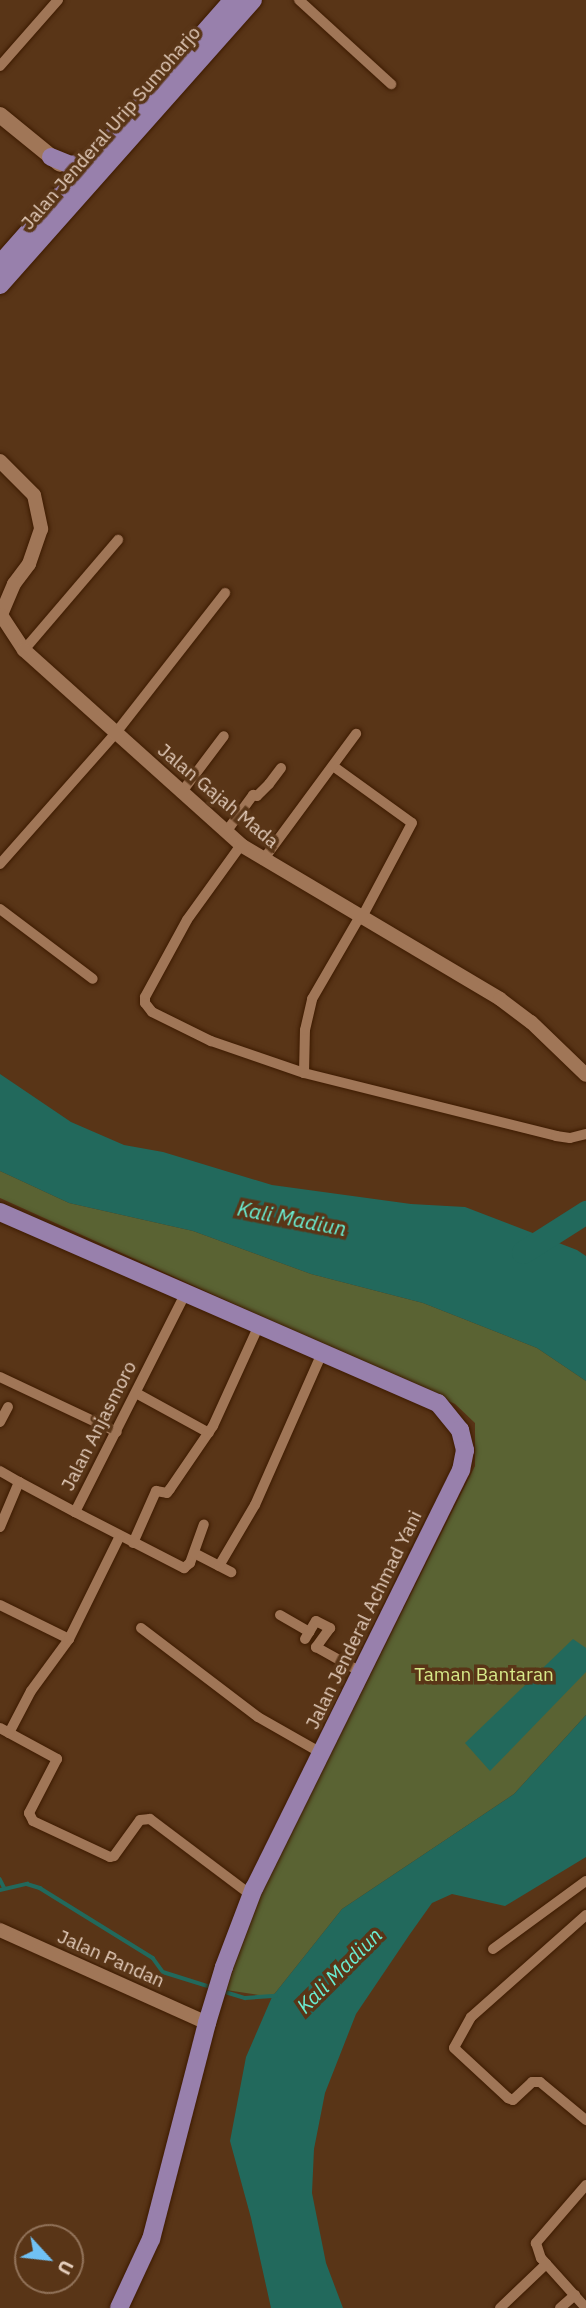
<!DOCTYPE html>
<html>
<head>
<meta charset="utf-8">
<style>
  body { margin:0 }
  #map { position:relative; width:586px; height:2308px; overflow:hidden; background:#593517; font-family:"IBM Plex Sans",sans-serif }
  div>[style] { position:absolute }
  [style*='--x'] { left:calc(var(--x)*1px); top:calc(var(--y)*1px); width:calc(var(--w)*1px); rotate:calc(var(--a)*1deg) }
  .green>* { inset:0; background:#5a6333 }
  .water>* { inset:0; background:#22695c }
  .stream>* { height:3.5px; margin:-1.75px; padding:0 1.75px; transform-origin:1.75px; border-radius:1.75px; background:#22695c }
  .river>* { height:23px; margin:-11.5px; padding:0 11.5px; transform-origin:11.5px; border-radius:11.5px; background:#22695c }
  .roads { filter:drop-shadow(0 0 2px #3d1b00) drop-shadow(0 0 2px #3d1b00) }
  .minor>* { height:10px; margin:-5px; padding:0 5px; transform-origin:5px; border-radius:5px; background:#a07657 }
  .tertiary>* { height:14px; margin:-7px; padding:0 7px; transform-origin:7px; border-radius:7px; background:#a07657 }
  .secondary>* { height:16px; margin:-8px; padding:0 8px; transform-origin:8px; border-radius:8px; background:#a07657 }
  .trunk>* { height:18px; margin:-9px; padding:0 9px; transform-origin:9px; border-radius:9px; background:#9880ac }
  span { translate:-50% -50%; white-space:nowrap; text-align:center; line-height:1.15; -webkit-text-stroke:7px #593517; paint-order:stroke }
  .street-label { font-size:19px; color:#e4cdbc }
  .park-label { font-size:19px; color:#d7e989 }
  .water-label { font-size:21px; color:#6aecd1; font-style:italic }
  .north { position:absolute; left:14px; top:2224px; width:70px; height:70px; box-sizing:border-box; background:#593517; border:2px solid #917259; border-radius:50%; rotate:117deg; font-size:19px; font-weight:700; line-height:28px; text-align:center; color:#e4cdbc }
  .north::after { content:''; display:block; margin:auto; width:24px; height:32px; background:#70c1f4; clip-path:polygon(50% 0,100% 100%,50% 72%,0 100%) }
</style>
</head>
<body>
<div id="map">
  <div class="green">
    <i style="clip-path:polygon(0 1171px,69px 1203px,193px 1231px,311px 1274px,423px 1303px,537px 1348px,586px 1381px,586px 1715px,514px 1794px,342px 1909px,272px 1997px,226px 1990px,254px 1907px,475px 1466px,475px 1423px,455px 1404px,0 1198px)"></i>
  </div>
  <div class="water">
    <i style="clip-path:polygon(0 1074px,71px 1122px,124px 1145px,163px 1152px,272px 1185px,411px 1204px,465px 1207px,577px 1250px,586px 1256px,586px 1381px,537px 1348px,423px 1303px,311px 1274px,193px 1231px,69px 1203px,0 1171px)"></i>
    <i style="clip-path:polygon(573px 1639px,586px 1648px,586px 1672px,490px 1771px,465px 1743px)"></i>
    <i style="clip-path:polygon(586px 1715px,586px 1857px,505px 1906px,452px 1894px,432px 1903px,410px 1934px,356px 2014px,325px 2093px,314px 2149px,312px 2193px,326px 2263px,343px 2308px,271px 2308px,251px 2218px,230px 2141px,246px 2057px,272px 1997px,342px 1909px,514px 1794px)"></i>
  </div>
  <div class="stream">
    <i style="--x:0;--y:1879;--w:9;--a:63"></i>
    <i style="--x:0;--y:1890;--w:28;--a:-13"></i>
    <i style="--x:27;--y:1884;--w:14;--a:17"></i>
    <i style="--x:40;--y:1888;--w:133;--a:31.8"></i>
    <i style="--x:153;--y:1958;--w:17;--a:54"></i>
    <i style="--x:163;--y:1972;--w:50;--a:17.4"></i>
    <i style="--x:222;--y:1991;--w:24;--a:17"></i>
    <i style="--x:245;--y:1998;--w:31;--a:-4"></i>
  </div>
  <div class="river">
    <i style="--x:523;--y:1252;--w:75;--a:-32.4"></i>
  </div>
  <div class="roads">
    <div class="minor">
      <i style="--x:299;--y:0;--w:125;--a:42.4"></i>
      <i style="--x:0;--y:66;--w:88;--a:-48.7"></i>
      <i style="--x:24;--y:650;--w:145;--a:-49.5"></i>
      <i style="--x:333;--y:766;--w:97;--a:35.8"></i>
      <i style="--x:412;--y:823;--w:109;--a:118"></i>
      <i style="--x:181;--y:793;--w:71;--a:-53"></i>
      <i style="--x:226;--y:832;--w:46;--a:-53.9"></i>
      <i style="--x:253;--y:795;--w:4;--a:14"></i>
      <i style="--x:257;--y:796;--w:17;--a:-45"></i>
      <i style="--x:269;--y:784;--w:20;--a:-53"></i>
      <i style="--x:241;--y:845;--w:92;--a:125.8"></i>
      <i style="--x:187;--y:920;--w:88;--a:118.6"></i>
      <i style="--x:145;--y:997;--w:6;--a:90"></i>
      <i style="--x:145;--y:1003;--w:11;--a:52"></i>
      <i style="--x:152;--y:1012;--w:66;--a:26.2"></i>
      <i style="--x:211;--y:1041;--w:98;--a:19"></i>
      <i style="--x:304;--y:1073;--w:260;--a:14"></i>
      <i style="--x:556;--y:1136;--w:14;--a:8"></i>
      <i style="--x:570;--y:1138;--w:16;--a:-14"></i>
      <i style="--x:263;--y:860;--w:157;--a:-53.6"></i>
      <i style="--x:0;--y:864;--w:174;--a:-48.5"></i>
      <i style="--x:115;--y:734;--w:179;--a:-52"></i>
      <i style="--x:0;--y:909;--w:116;--a:37"></i>
      <i style="--x:304;--y:1073;--w:43;--a:-88.7"></i>
      <i style="--x:305;--y:1030;--w:32;--a:-77"></i>
      <i style="--x:312;--y:999;--w:94;--a:-59.9"></i>
      <i style="--x:0;--y:1377;--w:129;--a:25.2"></i>
      <i style="--x:136;--y:1393;--w:83;--a:28.7"></i>
      <i style="--x:0;--y:1422;--w:17;--a:-62"></i>
      <i style="--x:0;--y:1471;--w:22;--a:30"></i>
      <i style="--x:75;--y:1512;--w:123;--a:27.2"></i>
      <i style="--x:184;--y:1568;--w:8;--a:-40"></i>
      <i style="--x:190;--y:1563;--w:41;--a:-70.3"></i>
      <i style="--x:0;--y:1527;--w:49;--a:-67.1"></i>
      <i style="--x:19;--y:1482;--w:64;--a:28.2"></i>
      <i style="--x:75;--y:1512;--w:246;--a:-63.2"></i>
      <i style="--x:133;--y:1543;--w:57;--a:-66.1"></i>
      <i style="--x:156;--y:1491;--w:11;--a:10"></i>
      <i style="--x:167;--y:1493;--w:5;--a:-53"></i>
      <i style="--x:170;--y:1489;--w:76;--a:-55.7"></i>
      <i style="--x:213;--y:1426;--w:111;--a:-65.5"></i>
      <i style="--x:194;--y:1553;--w:42;--a:27.2"></i>
      <i style="--x:219;--y:1566;--w:71;--a:-59.5"></i>
      <i style="--x:255;--y:1505;--w:166;--a:-66.2"></i>
      <i style="--x:0;--y:1605;--w:77;--a:26.2"></i>
      <i style="--x:280;--y:1615;--w:34;--a:30"></i>
      <i style="--x:141;--y:1628;--w:147;--a:37.3"></i>
      <i style="--x:258;--y:1717;--w:73;--a:29.7"></i>
      <i style="--x:305;--y:1639;--w:21;--a:-59"></i>
      <i style="--x:316;--y:1621;--w:16;--a:27"></i>
      <i style="--x:330;--y:1628;--w:24;--a:126"></i>
      <i style="--x:316;--y:1647;--w:51;--a:29.1"></i>
      <i style="--x:0;--y:1728;--w:65;--a:28.5"></i>
      <i style="--x:57;--y:1759;--w:61;--a:117.4"></i>
      <i style="--x:29;--y:1813;--w:9;--a:63"></i>
      <i style="--x:33;--y:1821;--w:85;--a:25.1"></i>
      <i style="--x:110;--y:1857;--w:4;--a:-14"></i>
      <i style="--x:114;--y:1856;--w:44;--a:-54.2"></i>
      <i style="--x:140;--y:1820;--w:10;--a:-6"></i>
      <i style="--x:150;--y:1819;--w:126;--a:37"></i>
      <i style="--x:9;--y:1733;--w:47;--a:-62.4"></i>
      <i style="--x:31;--y:1691;--w:64;--a:-53.8"></i>
      <i style="--x:69;--y:1639;--w:115;--a:-63.7"></i>
      <i style="--x:586;--y:1915;--w:154;--a:138.4"></i>
      <i style="--x:471;--y:2017;--w:35;--a:119"></i>
      <i style="--x:454;--y:2048;--w:74;--a:42.8"></i>
      <i style="--x:508;--y:2098;--w:5;--a:22"></i>
      <i style="--x:513;--y:2100;--w:26;--a:-43"></i>
      <i style="--x:532;--y:2082;--w:8;--a:0"></i>
      <i style="--x:540;--y:2082;--w:60;--a:39.6"></i>
      <i style="--x:493;--y:1949;--w:115;--a:-36.2"></i>
      <i style="--x:586;--y:2185;--w:77;--a:130.8"></i>
      <i style="--x:536;--y:2243;--w:16;--a:72"></i>
      <i style="--x:541;--y:2258;--w:67;--a:48"></i>
      <i style="--x:500;--y:2308;--w:64;--a:-43.7"></i>
      <i style="--x:560;--y:2308;--w:20;--a:-41"></i>
    </div>
    <div class="tertiary">
      <i style="--x:0;--y:461;--w:48;--a:45"></i>
      <i style="--x:34;--y:495;--w:35;--a:78"></i>
      <i style="--x:41;--y:529;--w:37;--a:109"></i>
      <i style="--x:29;--y:564;--w:25;--a:127"></i>
      <i style="--x:14;--y:584;--w:34;--a:113"></i>
      <i style="--x:1;--y:615;--w:42;--a:56.7"></i>
      <i style="--x:24;--y:650;--w:292;--a:41.9"></i>
      <i style="--x:241;--y:845;--w:301;--a:30.7"></i>
      <i style="--x:500;--y:999;--w:39;--a:37"></i>
      <i style="--x:531;--y:1022;--w:76;--a:43.9"></i>
      <i style="--x:0;--y:1930;--w:227;--a:24.2"></i>
    </div>
    <div class="secondary">
      <i style="--x:0;--y:115;--w:77;--a:39.2"></i>
    </div>
    <div class="trunk">
      <i style="--x:51;--y:157;--w:22;--a:22"></i>
      <i style="--x:71;--y:165;--w:23;--a:-13"></i>
      <i style="--x:0;--y:264;--w:352;--a:-48.6"></i>
      <i style="--x:0;--y:285;--w:381;--a:-48.4"></i>
      <i style="--x:0;--y:1212;--w:478;--a:23.6"></i>
      <i style="--x:438;--y:1403;--w:35;--a:51"></i>
      <i style="--x:460;--y:1430;--w:21;--a:76"></i>
      <i style="--x:465;--y:1450;--w:20;--a:101"></i>
      <i style="--x:461;--y:1470;--w:466;--a:116.3"></i>
      <i style="--x:254;--y:1888;--w:85;--a:110.8"></i>
      <i style="--x:224;--y:1967;--w:59;--a:106.9"></i>
      <i style="--x:207;--y:2023;--w:223;--a:104.5"></i>
      <i style="--x:151;--y:2239;--w:76;--a:114.9"></i>
    </div>
  </div>
  <div class="street-label">
    <span style="left:111px;top:128px;rotate:-49deg">Jalan Jenderal Urip Sumoharjo</span>
    <span style="left:218px;top:796px;rotate:40deg">Jalan Gajah Mada</span>
    <span style="left:99px;top:1426px;rotate:-63deg">Jalan Anjasmoro</span>
    <span style="left:364px;top:1620px;rotate:-64deg">Jalan Jenderal Achmad Yani</span>
    <span style="left:111px;top:1959px;rotate:24deg">Jalan Pandan</span>
  </div>
  <div class="park-label">
    <span style="left:484px;top:1675px">Taman Bantaran</span>
  </div>
  <div class="water-label">
    <span style="left:292px;top:1218px;rotate:11deg">Kali Madiun</span>
    <span style="left:339px;top:1970px;rotate:-45deg">Kali Madiun</span>
  </div>
  <div class="north">U</div>
</div>
</body>
</html>
